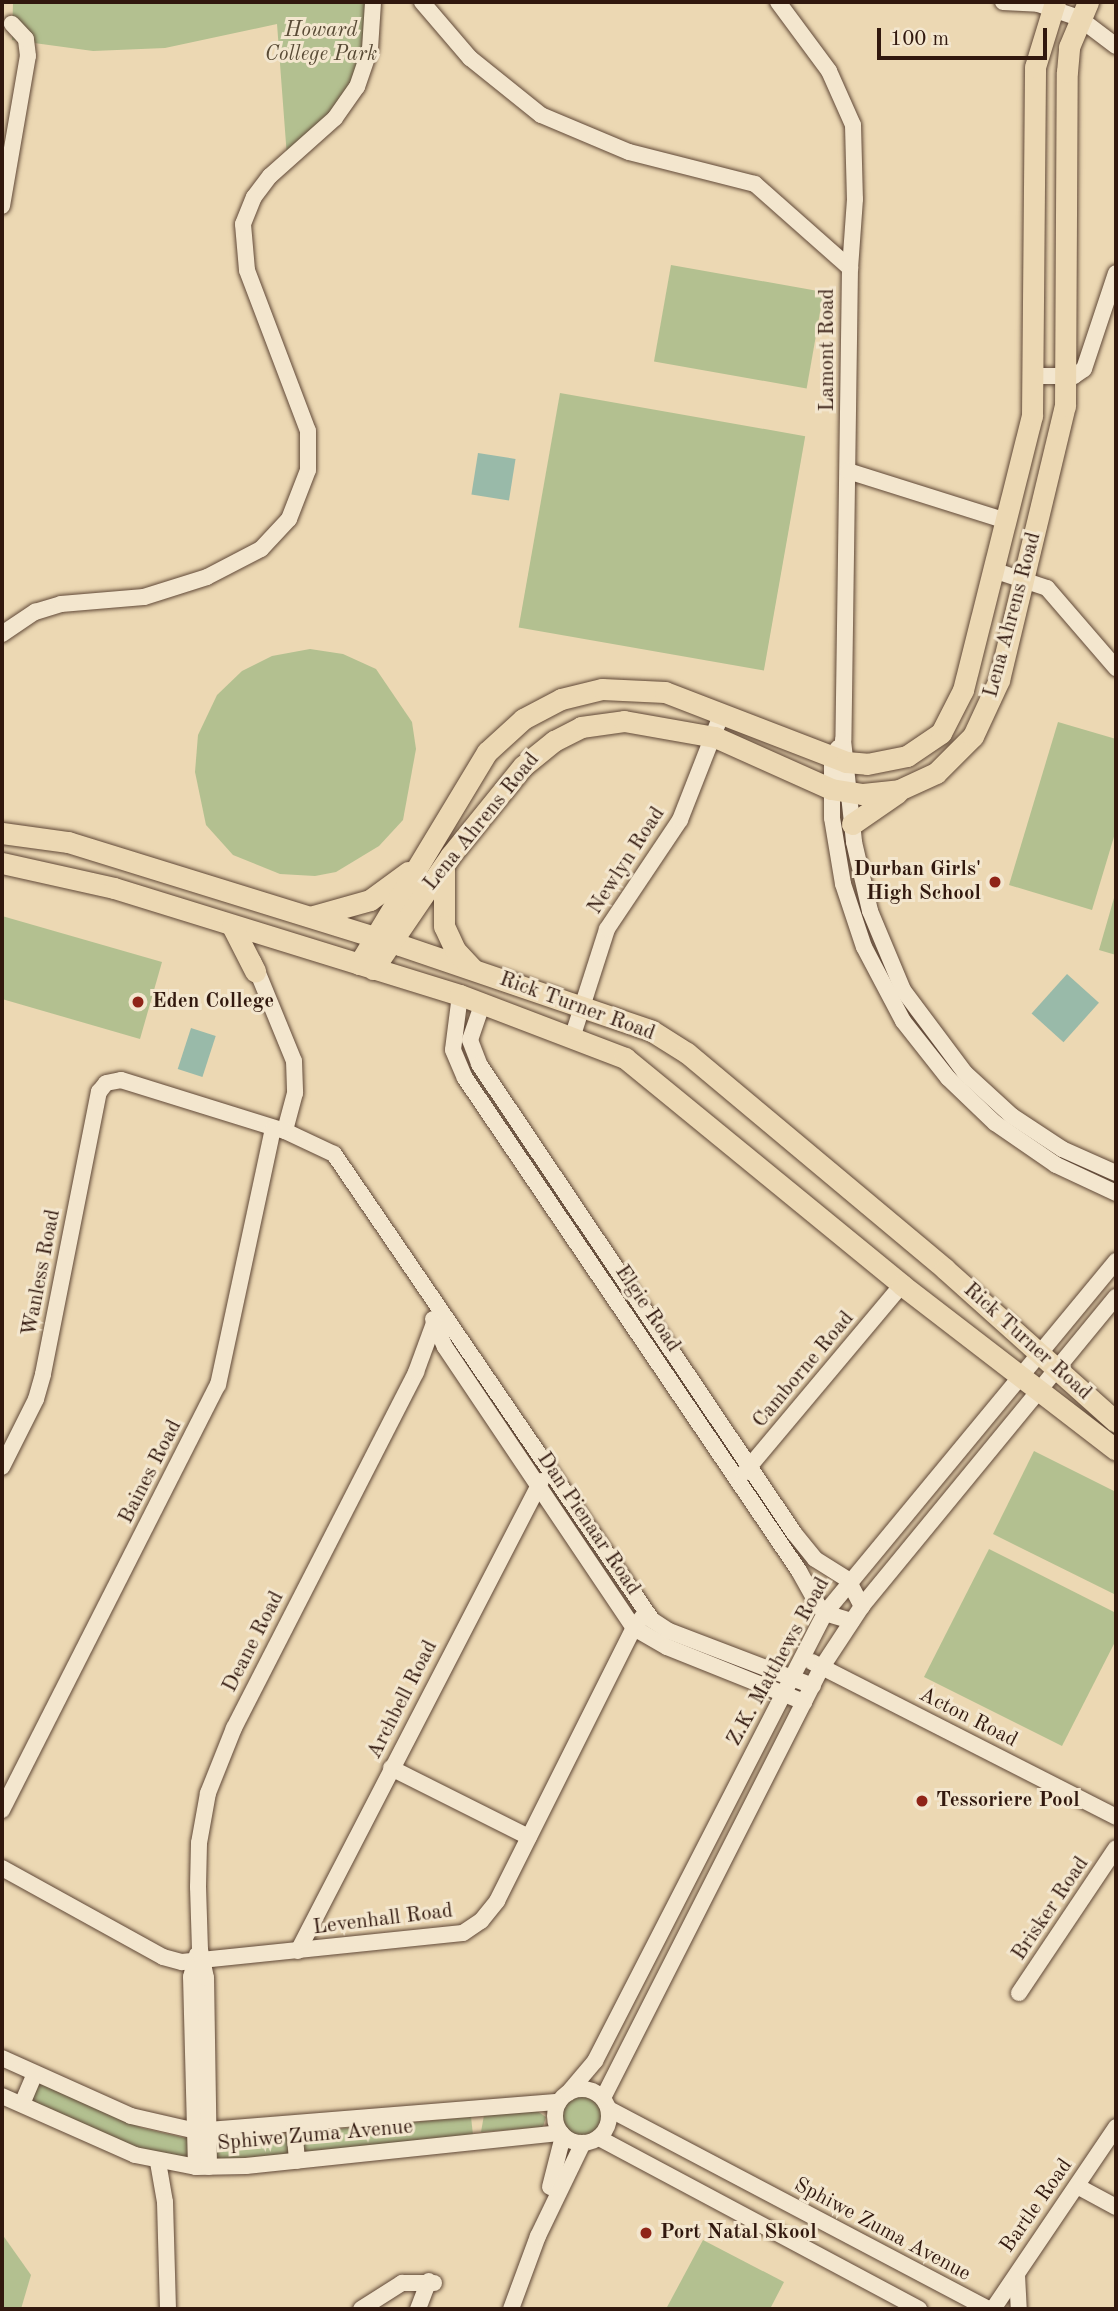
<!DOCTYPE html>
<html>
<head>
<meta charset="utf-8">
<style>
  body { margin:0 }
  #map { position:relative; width:1118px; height:2311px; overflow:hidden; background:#ecd8b3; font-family:"Old Standard TT",serif }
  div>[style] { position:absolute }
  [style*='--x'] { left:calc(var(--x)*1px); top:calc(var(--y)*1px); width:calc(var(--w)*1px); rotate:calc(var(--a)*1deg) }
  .green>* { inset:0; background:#b3c090; transform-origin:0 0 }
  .round { border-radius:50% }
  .water>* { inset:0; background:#99baa9; transform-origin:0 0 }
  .roads { filter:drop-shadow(0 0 2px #604837) drop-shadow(0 0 2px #604837) }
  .minor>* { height:16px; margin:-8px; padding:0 8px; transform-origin:8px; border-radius:8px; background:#f3e6ce }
  .minor>.ring { margin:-8px; padding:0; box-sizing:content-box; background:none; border:16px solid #f3e6ce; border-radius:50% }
  .major>* { height:21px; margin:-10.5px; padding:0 10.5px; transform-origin:10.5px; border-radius:10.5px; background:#ecd8b3 }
  .dots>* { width:19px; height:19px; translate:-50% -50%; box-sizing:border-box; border:4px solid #f3e6ce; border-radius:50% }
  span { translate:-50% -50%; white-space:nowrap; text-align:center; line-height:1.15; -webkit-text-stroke:6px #f3e6ce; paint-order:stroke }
  .park-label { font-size:21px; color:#584a35; font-style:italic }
  .street-label { font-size:21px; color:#31180e }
  .poi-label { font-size:21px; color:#31180e; font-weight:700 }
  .right { translate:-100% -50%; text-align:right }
  .left { translate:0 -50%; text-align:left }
  .frame { position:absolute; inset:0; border:4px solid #31180e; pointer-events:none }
  .scale { position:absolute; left:877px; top:28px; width:170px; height:32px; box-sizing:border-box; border:4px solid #31180e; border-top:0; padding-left:9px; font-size:21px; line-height:24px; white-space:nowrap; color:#31180e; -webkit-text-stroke:5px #f3e6ce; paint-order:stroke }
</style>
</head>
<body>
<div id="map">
  <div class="green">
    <i style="clip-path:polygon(13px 2px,368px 2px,363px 50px,350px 87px,312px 134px,287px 157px,277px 24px,165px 48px,93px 51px,12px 40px)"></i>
    <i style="left:671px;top:265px;width:155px;height:98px;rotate:10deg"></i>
    <i style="left:560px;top:393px;width:249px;height:238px;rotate:10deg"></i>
    <i style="clip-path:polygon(310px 649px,343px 654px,376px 669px,412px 722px,416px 749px,403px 820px,379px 846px,336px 872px,315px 876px,280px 874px,233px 855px,206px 825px,195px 772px,198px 735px,217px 695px,242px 671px,272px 656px)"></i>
    <i style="clip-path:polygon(1058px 722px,1116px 739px,1116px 830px,1092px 910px,1009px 885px)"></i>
    <i style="clip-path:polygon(1114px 898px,1116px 899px,1116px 955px,1099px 950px)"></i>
    <i style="clip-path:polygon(2px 916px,162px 962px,140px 1039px,2px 999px)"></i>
    <i style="clip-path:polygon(1034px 1451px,1116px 1492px,1116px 1595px,993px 1534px)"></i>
    <i style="clip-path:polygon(989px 1549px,1116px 1613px,1116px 1640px,1062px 1746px,924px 1677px)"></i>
    <i style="clip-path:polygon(36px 2085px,46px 2085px,142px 2128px,190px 2139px,190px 2160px,131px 2147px,30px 2105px)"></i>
    <i class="round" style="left:561px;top:2096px;width:42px;height:42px"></i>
    <i style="clip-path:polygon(537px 2111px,546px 2117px,543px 2127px,481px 2132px,484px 2115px)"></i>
    <i style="clip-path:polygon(471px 2117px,473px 2135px,301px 2154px,303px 2132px)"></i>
    <i style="clip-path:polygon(288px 2135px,289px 2154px,217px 2160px,215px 2146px,222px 2141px)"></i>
    <i style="clip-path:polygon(2px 2234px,31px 2275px,21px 2309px,2px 2309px)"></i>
    <i style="clip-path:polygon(703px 2240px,784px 2282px,770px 2309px,666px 2309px)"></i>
  </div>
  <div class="water">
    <i style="left:478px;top:453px;width:38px;height:42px;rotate:9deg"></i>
    <i style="left:1067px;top:974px;width:43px;height:53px;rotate:42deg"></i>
    <i style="left:191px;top:1028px;width:26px;height:43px;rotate:18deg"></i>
  </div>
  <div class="roads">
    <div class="minor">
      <i style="--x:422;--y:2;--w:74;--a:49.4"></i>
      <i style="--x:470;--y:58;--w:91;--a:38.8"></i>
      <i style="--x:541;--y:115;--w:95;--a:22.8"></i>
      <i style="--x:629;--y:152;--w:130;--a:14.3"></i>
      <i style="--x:755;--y:184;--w:127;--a:41.5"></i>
      <i style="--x:850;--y:268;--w:472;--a:90.8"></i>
      <i style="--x:843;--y:740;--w:103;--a:83.8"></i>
      <i style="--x:854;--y:842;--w:71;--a:76.9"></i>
      <i style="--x:870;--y:911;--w:86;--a:67.3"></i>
      <i style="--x:903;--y:990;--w:104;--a:53.2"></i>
      <i style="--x:965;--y:1073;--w:64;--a:42.5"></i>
      <i style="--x:1012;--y:1116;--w:60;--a:33.4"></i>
      <i style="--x:1062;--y:1149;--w:59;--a:24"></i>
      <i style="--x:778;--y:2;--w:86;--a:53.5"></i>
      <i style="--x:829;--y:71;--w:59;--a:66"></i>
      <i style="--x:853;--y:125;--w:74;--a:88.5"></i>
      <i style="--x:855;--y:199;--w:69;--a:94.1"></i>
      <i style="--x:1003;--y:2;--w:35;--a:3"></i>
      <i style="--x:1038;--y:4;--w:43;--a:18.9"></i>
      <i style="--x:1079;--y:18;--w:46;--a:37.1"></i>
      <i style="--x:2;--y:206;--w:152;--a:-80.2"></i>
      <i style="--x:28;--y:56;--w:17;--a:-97"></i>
      <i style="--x:26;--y:39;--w:21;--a:-133"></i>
      <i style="--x:1034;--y:376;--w:40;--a:0"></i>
      <i style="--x:1074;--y:376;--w:12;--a:-35"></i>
      <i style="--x:1084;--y:369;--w:101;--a:-71.6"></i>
      <i style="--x:848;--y:471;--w:167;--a:17.5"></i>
      <i style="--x:993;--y:570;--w:57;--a:18.4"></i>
      <i style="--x:1047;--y:588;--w:106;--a:49.2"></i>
      <i style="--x:2;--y:634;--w:40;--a:-34"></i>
      <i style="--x:35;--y:612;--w:27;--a:-17"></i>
      <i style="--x:61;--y:604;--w:83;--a:-4.8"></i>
      <i style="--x:144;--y:597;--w:66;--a:-17.6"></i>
      <i style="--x:207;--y:577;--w:61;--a:-27.4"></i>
      <i style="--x:261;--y:549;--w:41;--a:-47"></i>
      <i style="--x:289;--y:519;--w:53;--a:-68.8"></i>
      <i style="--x:308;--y:470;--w:39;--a:-90"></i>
      <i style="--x:308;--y:431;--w:172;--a:-110.8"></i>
      <i style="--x:247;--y:270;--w:46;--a:-95"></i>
      <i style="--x:243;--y:224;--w:29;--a:-68"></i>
      <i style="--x:254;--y:197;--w:26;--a:-53"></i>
      <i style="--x:270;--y:176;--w:87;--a:-41.7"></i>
      <i style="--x:335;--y:118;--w:38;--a:-55"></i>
      <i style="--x:357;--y:87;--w:40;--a:-71.1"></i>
      <i style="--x:370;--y:49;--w:47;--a:-86.3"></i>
      <i style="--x:838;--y:748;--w:10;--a:127"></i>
      <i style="--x:832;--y:756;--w:62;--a:90"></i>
      <i style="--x:832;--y:818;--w:67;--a:80.5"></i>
      <i style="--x:843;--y:884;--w:66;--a:71.6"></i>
      <i style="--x:864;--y:947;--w:84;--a:62.2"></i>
      <i style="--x:903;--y:1021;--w:73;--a:51.7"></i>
      <i style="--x:948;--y:1078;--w:65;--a:43.8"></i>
      <i style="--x:995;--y:1123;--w:74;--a:34.5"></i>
      <i style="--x:1056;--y:1165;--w:66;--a:25"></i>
      <i style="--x:253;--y:961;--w:108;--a:67.7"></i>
      <i style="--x:294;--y:1061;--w:32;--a:88"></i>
      <i style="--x:295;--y:1093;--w:39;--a:105"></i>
      <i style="--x:460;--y:995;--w:55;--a:97.3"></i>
      <i style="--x:453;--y:1050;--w:30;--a:67"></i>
      <i style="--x:465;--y:1078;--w:595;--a:55.88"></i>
      <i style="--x:799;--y:1571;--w:38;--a:61"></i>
      <i style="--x:817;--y:1604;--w:12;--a:48"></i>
      <i style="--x:825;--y:1613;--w:28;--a:17"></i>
      <i style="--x:483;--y:1002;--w:40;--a:108.9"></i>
      <i style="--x:470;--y:1040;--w:26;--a:69"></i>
      <i style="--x:479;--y:1064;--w:565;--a:56.11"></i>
      <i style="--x:794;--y:1533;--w:33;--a:51"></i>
      <i style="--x:815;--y:1559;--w:39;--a:32"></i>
      <i style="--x:848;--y:1580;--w:30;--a:62"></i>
      <i style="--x:573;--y:1035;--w:111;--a:-72.2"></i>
      <i style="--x:607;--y:929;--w:131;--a:-56.2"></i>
      <i style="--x:680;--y:820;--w:115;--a:-68.6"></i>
      <i style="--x:433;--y:1319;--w:30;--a:67"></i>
      <i style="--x:445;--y:1347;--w:339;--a:56.1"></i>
      <i style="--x:634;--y:1628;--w:38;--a:30"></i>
      <i style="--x:667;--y:1647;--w:148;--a:21.9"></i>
      <i style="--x:2;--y:1467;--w:76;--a:-63.4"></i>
      <i style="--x:36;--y:1399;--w:26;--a:-74"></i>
      <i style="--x:43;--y:1374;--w:288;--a:-78.8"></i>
      <i style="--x:99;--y:1092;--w:11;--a:-52"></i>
      <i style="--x:106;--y:1083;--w:15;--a:-11"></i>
      <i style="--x:121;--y:1080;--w:172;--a:17.3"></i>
      <i style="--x:285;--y:1131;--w:54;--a:25.1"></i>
      <i style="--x:334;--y:1154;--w:564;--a:55.69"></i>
      <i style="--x:652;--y:1620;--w:20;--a:33"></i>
      <i style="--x:669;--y:1631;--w:154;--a:20.9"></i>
      <i style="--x:744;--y:1473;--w:246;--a:-50"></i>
      <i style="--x:812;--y:1662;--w:341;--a:27"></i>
      <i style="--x:391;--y:1768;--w:154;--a:26.6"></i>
      <i style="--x:2;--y:1810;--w:477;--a:-63.1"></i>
      <i style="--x:218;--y:1385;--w:262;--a:-77.9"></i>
      <i style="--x:2;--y:1868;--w:184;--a:28.9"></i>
      <i style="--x:163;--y:1957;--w:20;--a:15"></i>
      <i style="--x:182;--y:1962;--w:282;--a:-5.9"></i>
      <i style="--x:463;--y:1933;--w:22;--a:-34"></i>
      <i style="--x:481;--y:1921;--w:26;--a:-51"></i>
      <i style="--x:497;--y:1901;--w:305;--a:-63.4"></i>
      <i style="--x:634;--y:1628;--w:20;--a:-53"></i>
      <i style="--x:298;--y:1951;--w:529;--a:-62.66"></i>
      <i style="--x:1019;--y:1993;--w:174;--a:-56.2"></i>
      <i style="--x:2;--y:2058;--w:141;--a:24.2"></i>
      <i style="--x:131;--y:2116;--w:67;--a:13"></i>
      <i style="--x:196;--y:2131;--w:364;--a:-4.6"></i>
      <i class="ring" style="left:555px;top:2089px;width:38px;height:38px"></i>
      <i style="--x:568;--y:2093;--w:42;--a:-49.8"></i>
      <i style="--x:595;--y:2061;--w:504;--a:-62.82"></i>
      <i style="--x:825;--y:1613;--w:457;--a:-50.4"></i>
      <i style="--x:2;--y:2096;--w:145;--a:23.9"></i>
      <i style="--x:135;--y:2155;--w:62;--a:11.1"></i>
      <i style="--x:196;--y:2167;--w:50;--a:-1.1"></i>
      <i style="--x:246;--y:2166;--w:317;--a:-6"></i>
      <i style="--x:603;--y:2098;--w:483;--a:-63.1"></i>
      <i style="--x:822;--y:1667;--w:73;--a:-56.7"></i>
      <i style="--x:862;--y:1606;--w:400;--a:-50.6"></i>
      <i style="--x:22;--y:2104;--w:33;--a:-67"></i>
      <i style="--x:609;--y:2109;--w:429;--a:27.8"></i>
      <i style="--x:294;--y:2126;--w:35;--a:85"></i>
      <i style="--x:599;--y:2138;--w:363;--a:28.1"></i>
      <i style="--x:158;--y:2162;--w:41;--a:80.1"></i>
      <i style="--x:165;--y:2202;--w:107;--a:88.4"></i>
      <i style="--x:196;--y:2167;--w:190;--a:-91.5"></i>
      <i style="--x:191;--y:1977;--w:23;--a:-75"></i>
      <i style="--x:209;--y:2167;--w:189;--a:-90.9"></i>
      <i style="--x:206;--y:1978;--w:29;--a:-102"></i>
      <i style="--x:200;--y:1950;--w:63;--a:-91.8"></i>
      <i style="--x:198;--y:1887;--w:44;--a:-88.7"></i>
      <i style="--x:199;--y:1843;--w:51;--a:-79.8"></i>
      <i style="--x:208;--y:1793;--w:70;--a:-68.2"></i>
      <i style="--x:234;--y:1728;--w:400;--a:-62.9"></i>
      <i style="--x:416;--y:1372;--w:52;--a:-69.8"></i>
      <i style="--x:1077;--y:2186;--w:44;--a:28.3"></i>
      <i style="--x:550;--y:2187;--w:53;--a:-75.7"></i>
      <i style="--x:1017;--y:2275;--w:34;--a:87"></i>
      <i style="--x:361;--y:2309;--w:49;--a:-32.4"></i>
      <i style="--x:402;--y:2283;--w:32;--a:0"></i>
      <i style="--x:418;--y:2309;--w:30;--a:-69"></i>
      <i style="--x:511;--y:2309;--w:78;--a:-69.7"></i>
      <i style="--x:538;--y:2236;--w:103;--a:-64.2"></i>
      <i style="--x:993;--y:2309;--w:220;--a:-55.9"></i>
    </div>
    <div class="major">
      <i style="--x:852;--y:824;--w:55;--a:-34.6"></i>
      <i style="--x:2;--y:833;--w:67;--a:7.8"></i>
      <i style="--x:68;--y:842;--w:348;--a:17.2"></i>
      <i style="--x:400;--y:945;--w:266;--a:18.8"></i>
      <i style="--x:652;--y:1031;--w:41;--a:32.2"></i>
      <i style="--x:687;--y:1053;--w:336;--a:39.9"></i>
      <i style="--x:945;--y:1269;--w:229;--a:41.8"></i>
      <i style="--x:2;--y:863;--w:115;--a:12.6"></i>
      <i style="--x:114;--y:888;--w:362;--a:17.2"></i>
      <i style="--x:460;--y:995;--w:177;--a:20.9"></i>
      <i style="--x:625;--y:1058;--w:358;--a:39.3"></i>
      <i style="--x:902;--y:1285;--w:270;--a:37.6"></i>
      <i style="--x:444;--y:866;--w:60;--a:90"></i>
      <i style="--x:444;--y:926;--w:26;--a:65"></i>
      <i style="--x:455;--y:950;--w:25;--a:47"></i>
      <i style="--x:313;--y:916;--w:59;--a:-15.7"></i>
      <i style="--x:370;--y:900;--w:47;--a:-36.4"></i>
      <i style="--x:232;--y:926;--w:51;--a:62.9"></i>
      <i style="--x:359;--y:964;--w:248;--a:-58.9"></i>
      <i style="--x:487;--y:752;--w:49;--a:-42.5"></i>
      <i style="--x:523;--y:719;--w:43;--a:-27.8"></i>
      <i style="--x:561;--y:699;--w:42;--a:-13.7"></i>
      <i style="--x:602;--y:689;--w:63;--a:2.7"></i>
      <i style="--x:665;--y:692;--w:194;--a:21.1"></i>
      <i style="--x:846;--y:762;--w:21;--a:5"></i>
      <i style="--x:867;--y:764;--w:41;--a:-11.3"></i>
      <i style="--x:907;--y:756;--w:41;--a:-34.1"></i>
      <i style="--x:941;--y:733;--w:48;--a:-62.9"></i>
      <i style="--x:963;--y:690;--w:283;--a:-75.9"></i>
      <i style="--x:1032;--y:416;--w:349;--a:-89.5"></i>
      <i style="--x:1035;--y:67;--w:68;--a:-72.9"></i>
      <i style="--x:373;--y:969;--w:137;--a:-55.7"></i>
      <i style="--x:450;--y:856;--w:116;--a:-51"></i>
      <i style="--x:523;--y:766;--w:40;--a:-39"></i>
      <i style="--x:554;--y:741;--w:30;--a:-27"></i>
      <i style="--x:581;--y:727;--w:43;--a:-7.9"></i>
      <i style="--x:624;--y:721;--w:92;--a:10"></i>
      <i style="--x:715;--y:737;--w:127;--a:24.1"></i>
      <i style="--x:831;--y:789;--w:32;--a:9"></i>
      <i style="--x:863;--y:794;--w:36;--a:-6"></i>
      <i style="--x:899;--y:790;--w:41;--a:-24.7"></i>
      <i style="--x:936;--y:773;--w:52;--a:-45"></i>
      <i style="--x:973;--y:736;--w:62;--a:-65.1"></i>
      <i style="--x:999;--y:680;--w:282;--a:-76.5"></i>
      <i style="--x:1065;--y:406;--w:334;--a:-89.7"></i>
      <i style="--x:1067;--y:72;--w:25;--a:-85"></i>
      <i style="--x:1069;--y:47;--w:49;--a:-67.1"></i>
    </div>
  </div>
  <div class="dots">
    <i style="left:995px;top:882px;background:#8f2418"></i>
    <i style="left:138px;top:1002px;background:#8f2418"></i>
    <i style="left:922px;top:1801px;background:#8f2418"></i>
    <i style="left:646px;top:2233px;background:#8f2418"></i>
  </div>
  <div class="park-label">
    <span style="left:321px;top:43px">Howard<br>College Park</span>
  </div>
  <div class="street-label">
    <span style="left:828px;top:350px;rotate:-90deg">Lamont Road</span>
    <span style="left:1013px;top:615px;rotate:-75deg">Lena Ahrens Road</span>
    <span style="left:482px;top:822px;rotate:-51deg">Lena Ahrens Road</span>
    <span style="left:627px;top:861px;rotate:-57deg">Newlyn Road</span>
    <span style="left:577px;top:1007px;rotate:20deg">Rick Turner Road</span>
    <span style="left:42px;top:1273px;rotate:-79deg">Wanless Road</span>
    <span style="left:647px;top:1309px;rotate:56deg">Elgie Road</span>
    <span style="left:1027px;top:1342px;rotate:42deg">Rick Turner Road</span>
    <span style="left:804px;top:1370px;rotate:-50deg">Camborne Road</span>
    <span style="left:151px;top:1472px;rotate:-63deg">Baines Road</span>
    <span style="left:588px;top:1524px;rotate:56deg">Dan Pienaar Road</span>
    <span style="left:254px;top:1642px;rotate:-63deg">Deane Road</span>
    <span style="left:779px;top:1662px;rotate:-61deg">Z.K. Matthews Road</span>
    <span style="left:403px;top:1700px;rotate:-63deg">Archbell Road</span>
    <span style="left:968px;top:1718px;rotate:27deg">Acton Road</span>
    <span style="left:1051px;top:1909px;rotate:-56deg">Brisker Road</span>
    <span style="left:383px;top:1920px;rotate:-7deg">Levenhall Road</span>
    <span style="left:315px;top:2136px;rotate:-5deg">Sphiwe Zuma Avenue</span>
    <span style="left:1037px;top:2206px;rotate:-55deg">Bartle Road</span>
    <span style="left:882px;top:2230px;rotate:28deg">Sphiwe Zuma Avenue</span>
  </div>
  <div class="poi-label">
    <span class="right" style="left:981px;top:882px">Durban Girls'<br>High School</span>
    <span class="left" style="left:152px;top:1002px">Eden College</span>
    <span class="left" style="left:936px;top:1801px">Tessoriere Pool</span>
    <span class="left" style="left:660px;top:2233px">Port Natal Skool</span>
  </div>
  <div class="frame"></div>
  <div class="scale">100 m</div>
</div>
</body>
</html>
